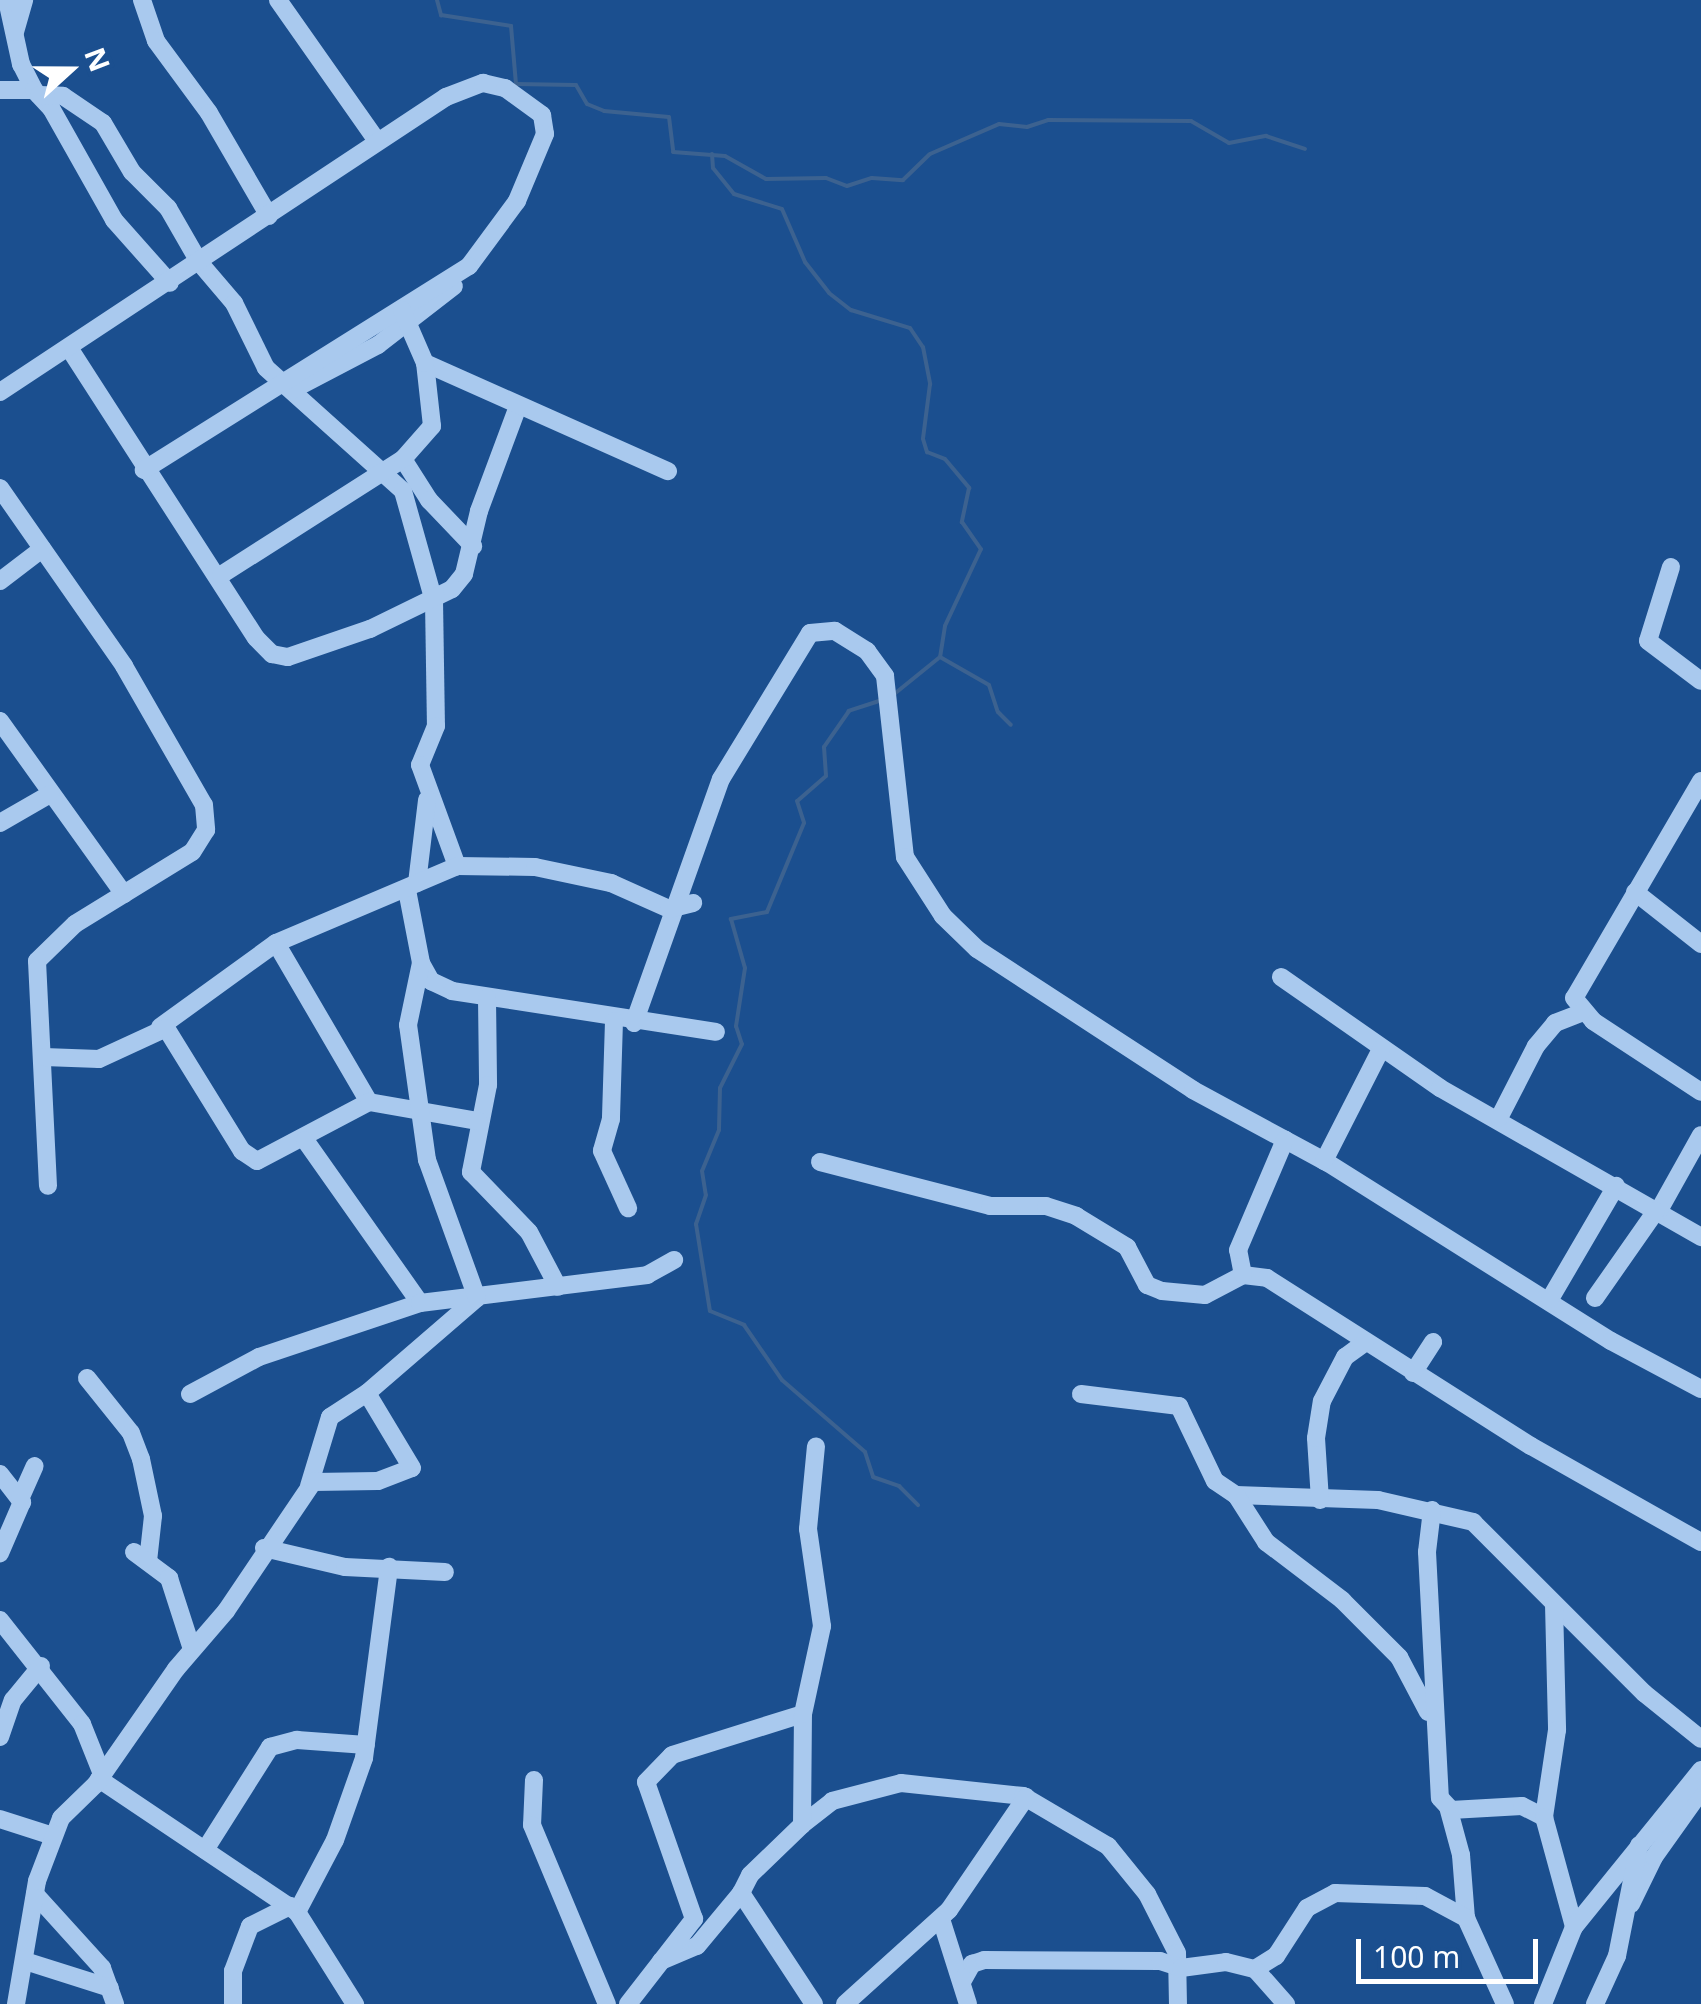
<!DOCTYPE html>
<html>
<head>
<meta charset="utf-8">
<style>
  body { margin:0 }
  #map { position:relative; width:1701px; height:2004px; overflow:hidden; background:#1b4f8f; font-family:"Noto Sans",sans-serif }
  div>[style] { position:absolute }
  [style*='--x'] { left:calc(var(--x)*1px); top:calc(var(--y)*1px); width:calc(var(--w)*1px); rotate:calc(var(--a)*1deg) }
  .stream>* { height:4px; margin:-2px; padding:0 2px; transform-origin:2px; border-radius:2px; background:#3c6290 }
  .minor>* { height:18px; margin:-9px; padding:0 9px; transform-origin:9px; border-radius:9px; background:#a9c9ee }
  span { translate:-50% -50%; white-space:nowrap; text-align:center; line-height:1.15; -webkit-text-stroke:8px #1b4f8f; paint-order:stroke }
  .north { position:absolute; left:20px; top:20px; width:100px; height:100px; -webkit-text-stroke:8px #1b4f8f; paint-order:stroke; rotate:69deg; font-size:28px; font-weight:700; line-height:40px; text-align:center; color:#fff }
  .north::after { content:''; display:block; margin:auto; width:35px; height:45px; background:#fff; clip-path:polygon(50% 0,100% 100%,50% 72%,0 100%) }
  .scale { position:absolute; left:1356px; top:1939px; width:182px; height:45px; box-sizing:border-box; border:5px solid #fff; border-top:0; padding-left:12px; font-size:30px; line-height:35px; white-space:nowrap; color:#fff; -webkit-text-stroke:8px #1b4f8f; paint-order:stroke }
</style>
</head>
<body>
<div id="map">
  <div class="stream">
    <i style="--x:437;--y:0;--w:16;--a:75"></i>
    <i style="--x:441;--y:15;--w:71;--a:8.9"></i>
    <i style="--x:511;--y:26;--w:58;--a:85.1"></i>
    <i style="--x:516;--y:84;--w:60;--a:1"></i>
    <i style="--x:576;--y:85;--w:22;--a:60"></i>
    <i style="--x:587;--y:104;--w:18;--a:22"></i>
    <i style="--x:604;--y:111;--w:65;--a:5.3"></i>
    <i style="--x:669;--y:117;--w:35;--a:83"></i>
    <i style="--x:673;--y:152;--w:52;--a:4.4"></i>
    <i style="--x:725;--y:156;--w:47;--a:29.3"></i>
    <i style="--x:766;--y:179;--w:60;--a:-1"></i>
    <i style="--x:826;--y:178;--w:22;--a:21"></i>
    <i style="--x:847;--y:186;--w:26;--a:-18"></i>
    <i style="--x:872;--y:178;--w:31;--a:4"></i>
    <i style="--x:903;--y:180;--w:37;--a:-44"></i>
    <i style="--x:930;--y:154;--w:75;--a:-23.5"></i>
    <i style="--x:999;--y:124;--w:28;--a:6"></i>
    <i style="--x:1027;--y:127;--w:22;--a:-18"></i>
    <i style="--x:1048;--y:120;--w:143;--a:0.4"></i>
    <i style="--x:1191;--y:121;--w:44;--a:30.1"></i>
    <i style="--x:1229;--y:143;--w:38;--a:-11"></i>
    <i style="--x:1266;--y:136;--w:41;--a:18.4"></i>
    <i style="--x:712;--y:154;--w:14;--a:86"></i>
    <i style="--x:713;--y:168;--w:33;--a:51"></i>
    <i style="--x:734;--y:194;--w:50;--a:17.4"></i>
    <i style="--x:782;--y:209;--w:58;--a:66.5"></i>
    <i style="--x:805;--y:262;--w:39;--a:52"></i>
    <i style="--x:829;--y:293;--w:28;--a:38"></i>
    <i style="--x:851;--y:310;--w:62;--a:17"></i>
    <i style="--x:910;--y:328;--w:23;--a:56"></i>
    <i style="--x:923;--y:347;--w:38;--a:79"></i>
    <i style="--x:930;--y:384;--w:55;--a:97.3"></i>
    <i style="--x:923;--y:439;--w:14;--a:73"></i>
    <i style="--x:927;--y:452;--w:19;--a:21"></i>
    <i style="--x:945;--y:459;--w:38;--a:50"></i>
    <i style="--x:969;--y:488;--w:35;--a:102"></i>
    <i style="--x:962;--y:522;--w:33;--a:55"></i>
    <i style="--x:981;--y:549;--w:85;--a:115.1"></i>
    <i style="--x:945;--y:626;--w:31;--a:99"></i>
    <i style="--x:893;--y:695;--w:60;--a:-39"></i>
    <i style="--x:940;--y:657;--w:56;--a:29.7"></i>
    <i style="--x:989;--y:685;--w:28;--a:72"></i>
    <i style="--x:998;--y:712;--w:18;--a:45"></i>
    <i style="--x:879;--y:701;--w:32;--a:162"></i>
    <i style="--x:849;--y:711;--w:44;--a:124.8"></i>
    <i style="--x:824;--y:747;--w:29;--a:86"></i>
    <i style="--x:826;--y:776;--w:38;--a:139"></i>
    <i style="--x:797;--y:801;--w:23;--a:72"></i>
    <i style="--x:804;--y:823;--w:96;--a:112.6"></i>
    <i style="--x:767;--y:912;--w:37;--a:169"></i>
    <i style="--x:731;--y:919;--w:51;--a:74.1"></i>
    <i style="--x:745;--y:968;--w:59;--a:98.8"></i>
    <i style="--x:736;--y:1026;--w:19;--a:72"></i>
    <i style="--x:742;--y:1044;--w:49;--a:116.6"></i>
    <i style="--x:720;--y:1088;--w:42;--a:91.4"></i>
    <i style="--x:719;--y:1130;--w:44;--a:112.5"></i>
    <i style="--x:702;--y:1171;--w:24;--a:81"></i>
    <i style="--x:706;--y:1195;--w:31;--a:109"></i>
    <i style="--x:696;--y:1224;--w:88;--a:80.9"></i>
    <i style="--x:710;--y:1311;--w:37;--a:22"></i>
    <i style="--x:744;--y:1325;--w:67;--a:55.4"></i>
    <i style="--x:782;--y:1380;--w:110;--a:40.9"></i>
    <i style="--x:865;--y:1452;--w:26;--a:72"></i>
    <i style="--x:873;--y:1477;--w:28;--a:19"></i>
    <i style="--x:899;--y:1486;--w:27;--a:45"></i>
  </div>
  <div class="minor">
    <i style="--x:7;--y:0;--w:66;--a:77.7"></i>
    <i style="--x:21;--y:64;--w:29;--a:63"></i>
    <i style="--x:142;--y:0;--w:43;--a:71.1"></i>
    <i style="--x:156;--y:41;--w:89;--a:53.6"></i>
    <i style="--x:209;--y:113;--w:119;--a:59.8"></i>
    <i style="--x:278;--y:0;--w:172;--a:54.9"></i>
    <i style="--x:15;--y:32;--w:33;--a:-74"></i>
    <i style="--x:0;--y:90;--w:34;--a:0"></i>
    <i style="--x:34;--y:90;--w:25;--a:47"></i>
    <i style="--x:51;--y:108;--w:129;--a:60.6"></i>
    <i style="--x:114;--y:220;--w:84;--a:48.4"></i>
    <i style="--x:39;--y:95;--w:24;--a:2"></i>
    <i style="--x:63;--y:96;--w:48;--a:34"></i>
    <i style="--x:103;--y:123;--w:57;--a:59.4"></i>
    <i style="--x:132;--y:172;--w:51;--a:45"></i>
    <i style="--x:168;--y:208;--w:62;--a:60.1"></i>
    <i style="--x:199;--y:262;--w:54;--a:49.5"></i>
    <i style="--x:234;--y:303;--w:72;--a:63.8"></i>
    <i style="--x:266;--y:368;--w:184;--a:41.9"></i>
    <i style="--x:403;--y:491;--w:114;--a:74.3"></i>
    <i style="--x:434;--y:601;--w:125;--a:89.1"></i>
    <i style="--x:436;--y:726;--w:42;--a:112.3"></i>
    <i style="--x:420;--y:765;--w:108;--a:69.9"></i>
    <i style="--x:71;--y:351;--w:341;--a:57.2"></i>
    <i style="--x:256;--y:638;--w:23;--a:45"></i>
    <i style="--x:272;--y:654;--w:16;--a:11"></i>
    <i style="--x:288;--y:657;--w:87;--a:-18.9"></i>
    <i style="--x:370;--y:629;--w:91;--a:-26"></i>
    <i style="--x:452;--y:589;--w:19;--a:-51"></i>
    <i style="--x:464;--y:574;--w:65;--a:-76.6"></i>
    <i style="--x:479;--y:511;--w:112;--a:-69.6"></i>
    <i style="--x:425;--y:363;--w:266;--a:24"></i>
    <i style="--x:292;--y:390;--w:97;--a:-27.6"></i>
    <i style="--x:378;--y:345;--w:96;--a:-37.8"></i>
    <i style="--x:0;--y:392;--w:535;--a:-33.48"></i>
    <i style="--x:446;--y:97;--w:40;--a:-21"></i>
    <i style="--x:483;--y:83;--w:23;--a:13"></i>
    <i style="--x:505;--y:88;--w:46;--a:36.1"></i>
    <i style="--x:542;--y:115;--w:19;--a:81"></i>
    <i style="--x:545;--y:134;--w:73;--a:112.7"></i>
    <i style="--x:517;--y:201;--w:81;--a:126.4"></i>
    <i style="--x:469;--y:266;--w:384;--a:147.9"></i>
    <i style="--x:403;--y:459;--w:49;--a:57.6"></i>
    <i style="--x:429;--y:500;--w:64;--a:46.3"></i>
    <i style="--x:0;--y:488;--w:217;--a:55.1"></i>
    <i style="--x:124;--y:666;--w:160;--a:60.1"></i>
    <i style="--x:204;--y:805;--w:25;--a:85"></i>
    <i style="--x:206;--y:830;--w:26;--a:122"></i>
    <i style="--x:192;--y:852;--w:137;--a:148.4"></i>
    <i style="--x:75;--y:924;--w:53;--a:135.8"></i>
    <i style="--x:37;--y:961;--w:225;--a:87.2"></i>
    <i style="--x:1671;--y:567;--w:77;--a:107.3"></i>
    <i style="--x:1648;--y:641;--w:66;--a:37"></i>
    <i style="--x:221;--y:575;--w:216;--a:-32.5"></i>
    <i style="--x:403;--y:459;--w:44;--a:-48.7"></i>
    <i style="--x:432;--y:426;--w:63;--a:-96.3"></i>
    <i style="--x:425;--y:363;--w:58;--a:-113.5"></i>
    <i style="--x:0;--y:581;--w:53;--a:-37.3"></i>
    <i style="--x:0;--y:721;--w:213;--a:54.4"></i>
    <i style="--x:1701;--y:781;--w:251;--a:120.3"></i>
    <i style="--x:1574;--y:998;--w:30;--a:50"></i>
    <i style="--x:1593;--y:1021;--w:129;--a:33.3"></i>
    <i style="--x:0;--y:823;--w:58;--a:-30.1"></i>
    <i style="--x:417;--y:883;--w:84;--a:-83.1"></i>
    <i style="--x:407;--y:890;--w:74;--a:79.1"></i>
    <i style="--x:421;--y:963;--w:21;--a:61"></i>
    <i style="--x:431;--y:981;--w:23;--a:25"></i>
    <i style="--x:452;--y:991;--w:267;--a:8.8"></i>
    <i style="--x:1635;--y:892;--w:84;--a:38.2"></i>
    <i style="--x:276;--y:943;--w:184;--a:59.7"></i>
    <i style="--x:1281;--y:977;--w:194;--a:34.9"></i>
    <i style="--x:1440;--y:1088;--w:301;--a:29.7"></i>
    <i style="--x:487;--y:998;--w:87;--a:89.3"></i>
    <i style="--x:488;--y:1085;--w:89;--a:101.1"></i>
    <i style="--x:471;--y:1172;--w:83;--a:46"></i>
    <i style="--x:529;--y:1232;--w:62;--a:62.2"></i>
    <i style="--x:614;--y:1021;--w:98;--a:91.8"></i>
    <i style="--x:611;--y:1119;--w:33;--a:106"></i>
    <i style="--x:602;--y:1151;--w:63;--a:65.5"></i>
    <i style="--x:634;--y:1023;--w:259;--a:-70.4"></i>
    <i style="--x:721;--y:779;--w:171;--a:-58.6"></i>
    <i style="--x:810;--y:633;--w:25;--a:-5"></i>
    <i style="--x:835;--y:631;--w:38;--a:32"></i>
    <i style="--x:867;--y:651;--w:31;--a:54"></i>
    <i style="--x:885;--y:676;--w:182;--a:83.7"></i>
    <i style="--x:905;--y:857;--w:70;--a:57.2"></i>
    <i style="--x:943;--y:916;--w:47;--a:44.1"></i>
    <i style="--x:977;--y:949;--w:258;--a:33.1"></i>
    <i style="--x:1193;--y:1090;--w:153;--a:28.4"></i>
    <i style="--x:1328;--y:1163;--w:334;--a:32.2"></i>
    <i style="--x:1611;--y:1341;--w:102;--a:28.1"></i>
    <i style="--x:160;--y:1027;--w:143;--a:-35.9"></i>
    <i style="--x:276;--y:943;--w:197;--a:-23"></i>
    <i style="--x:457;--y:866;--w:78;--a:0.7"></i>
    <i style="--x:535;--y:867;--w:78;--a:11.9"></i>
    <i style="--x:611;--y:883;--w:64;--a:24.1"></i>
    <i style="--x:669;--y:909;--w:25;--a:-14"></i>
    <i style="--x:44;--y:1057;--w:55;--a:2.1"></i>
    <i style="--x:99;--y:1059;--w:74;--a:-24.8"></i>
    <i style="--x:166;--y:1028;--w:145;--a:58.3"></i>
    <i style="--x:242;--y:1151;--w:18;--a:34"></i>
    <i style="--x:257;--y:1161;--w:127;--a:-27.8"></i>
    <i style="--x:369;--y:1102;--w:111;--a:9.9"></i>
    <i style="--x:1499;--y:1118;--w:81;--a:-62.8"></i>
    <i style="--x:1536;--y:1046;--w:30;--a:-50"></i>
    <i style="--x:1555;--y:1023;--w:28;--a:-21"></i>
    <i style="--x:305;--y:1140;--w:199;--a:54.8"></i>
    <i style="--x:1324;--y:1161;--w:126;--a:-63"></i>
    <i style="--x:820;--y:1162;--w:176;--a:14.5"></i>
    <i style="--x:990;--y:1206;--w:56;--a:0"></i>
    <i style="--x:1046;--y:1206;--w:32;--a:18"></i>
    <i style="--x:1076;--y:1216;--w:60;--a:31.3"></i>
    <i style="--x:1127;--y:1247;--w:43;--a:62.2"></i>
    <i style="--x:1147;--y:1285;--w:16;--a:22"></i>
    <i style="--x:1162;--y:1291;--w:43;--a:5.3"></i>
    <i style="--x:1205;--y:1295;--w:43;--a:-27.8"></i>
    <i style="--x:1243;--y:1275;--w:24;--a:7"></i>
    <i style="--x:1267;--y:1278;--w:313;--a:32.5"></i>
    <i style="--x:1531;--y:1446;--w:195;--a:29.5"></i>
    <i style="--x:1658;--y:1212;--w:88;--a:-60.8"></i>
    <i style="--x:1243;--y:1275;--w:25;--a:-101"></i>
    <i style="--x:1238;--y:1250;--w:120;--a:-66.9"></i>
    <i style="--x:1595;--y:1298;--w:106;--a:-55"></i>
    <i style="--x:1550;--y:1299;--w:131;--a:-59.7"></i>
    <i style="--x:1413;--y:1373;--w:37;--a:-57"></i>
    <i style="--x:87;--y:1378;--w:70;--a:51.3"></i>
    <i style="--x:131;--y:1433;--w:28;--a:69"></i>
    <i style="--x:141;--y:1459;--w:58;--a:78.1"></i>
    <i style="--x:153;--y:1516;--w:45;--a:96.3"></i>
    <i style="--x:190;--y:1394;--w:78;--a:-28.2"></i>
    <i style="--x:259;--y:1357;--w:170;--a:-18.5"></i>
    <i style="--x:420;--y:1303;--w:229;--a:-7"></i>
    <i style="--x:647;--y:1275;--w:31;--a:-29"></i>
    <i style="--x:1081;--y:1394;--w:99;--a:7"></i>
    <i style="--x:1179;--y:1406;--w:83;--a:64.4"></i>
    <i style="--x:1215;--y:1481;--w:25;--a:34"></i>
    <i style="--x:1236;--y:1495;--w:142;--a:2"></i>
    <i style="--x:1378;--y:1500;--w:98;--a:13"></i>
    <i style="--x:1473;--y:1522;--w:242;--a:45"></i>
    <i style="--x:1644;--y:1693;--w:73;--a:38.9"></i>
    <i style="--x:0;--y:1474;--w:36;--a:52"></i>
    <i style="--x:22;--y:1502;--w:56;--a:113.3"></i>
    <i style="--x:309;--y:1486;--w:72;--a:-73.1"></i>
    <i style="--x:330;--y:1417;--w:44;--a:-33"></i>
    <i style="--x:1236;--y:1495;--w:56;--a:57.4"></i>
    <i style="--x:1266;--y:1542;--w:96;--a:37.3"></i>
    <i style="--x:1342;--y:1600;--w:81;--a:45"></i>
    <i style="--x:1399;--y:1657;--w:62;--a:62.2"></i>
    <i style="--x:20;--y:1499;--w:36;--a:-66"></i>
    <i style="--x:1320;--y:1500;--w:62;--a:-93.7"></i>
    <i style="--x:1316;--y:1438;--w:37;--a:-81"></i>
    <i style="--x:1322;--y:1401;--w:50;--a:-62.4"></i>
    <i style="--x:1345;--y:1357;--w:24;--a:-36"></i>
    <i style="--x:1432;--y:1510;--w:42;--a:96.8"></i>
    <i style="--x:1427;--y:1552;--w:246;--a:87"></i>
    <i style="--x:1440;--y:1798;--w:16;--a:47"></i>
    <i style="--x:1451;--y:1810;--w:71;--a:-3.2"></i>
    <i style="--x:1522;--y:1806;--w:25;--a:27"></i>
    <i style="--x:264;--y:1548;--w:83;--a:13.2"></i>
    <i style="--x:345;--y:1567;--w:100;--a:2.9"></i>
    <i style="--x:134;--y:1552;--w:44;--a:36.6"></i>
    <i style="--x:169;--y:1578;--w:75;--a:72.1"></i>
    <i style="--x:1554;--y:1604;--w:126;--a:88.6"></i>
    <i style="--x:1557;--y:1730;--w:88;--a:98.5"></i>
    <i style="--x:1544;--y:1817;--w:114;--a:74.7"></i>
    <i style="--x:0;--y:1620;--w:132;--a:51.7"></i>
    <i style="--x:82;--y:1724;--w:54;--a:68.2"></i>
    <i style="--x:0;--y:1737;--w:39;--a:-71"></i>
    <i style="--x:13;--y:1700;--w:44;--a:-50.5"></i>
    <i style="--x:99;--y:1779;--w:239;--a:33.9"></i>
    <i style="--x:297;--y:1912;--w:109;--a:57.8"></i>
    <i style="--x:534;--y:1780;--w:45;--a:92.5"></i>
    <i style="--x:532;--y:1825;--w:194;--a:67.3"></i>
    <i style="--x:1448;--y:1807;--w:50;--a:74.8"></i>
    <i style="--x:1461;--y:1855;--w:63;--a:85.5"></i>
    <i style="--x:1466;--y:1918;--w:94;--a:65.6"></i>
    <i style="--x:0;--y:1819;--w:56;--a:17.8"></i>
    <i style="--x:803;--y:1824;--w:37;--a:-38"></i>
    <i style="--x:832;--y:1801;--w:71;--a:-14.6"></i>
    <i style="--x:901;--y:1783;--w:123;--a:6.1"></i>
    <i style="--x:1023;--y:1796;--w:99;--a:30.5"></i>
    <i style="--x:1108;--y:1846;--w:62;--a:50.9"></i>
    <i style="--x:1147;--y:1894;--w:66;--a:63"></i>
    <i style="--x:1177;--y:1953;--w:51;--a:88.9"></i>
    <i style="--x:205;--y:1850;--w:122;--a:-57.7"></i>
    <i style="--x:270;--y:1747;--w:28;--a:-15"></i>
    <i style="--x:297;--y:1740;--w:69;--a:4.1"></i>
    <i style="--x:35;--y:1894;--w:100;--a:47.8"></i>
    <i style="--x:102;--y:1968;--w:38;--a:70"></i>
    <i style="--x:1631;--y:1904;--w:52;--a:-63.9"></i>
    <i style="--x:1654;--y:1857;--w:81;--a:-54.5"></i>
    <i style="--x:297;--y:1912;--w:81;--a:-62.2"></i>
    <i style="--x:335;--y:1840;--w:87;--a:-70.5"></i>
    <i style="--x:364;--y:1758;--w:193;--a:-82.5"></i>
    <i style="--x:941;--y:1919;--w:89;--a:72.4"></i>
    <i style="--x:25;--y:1961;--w:89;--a:17.6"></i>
    <i style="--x:661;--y:1961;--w:39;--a:-23"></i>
    <i style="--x:697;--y:1946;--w:69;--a:-50.3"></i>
    <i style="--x:1255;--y:1969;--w:25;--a:-32"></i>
    <i style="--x:1276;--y:1956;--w:57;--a:-57.1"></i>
    <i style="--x:1307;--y:1908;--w:32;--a:-28"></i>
    <i style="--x:1335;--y:1893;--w:90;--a:1.9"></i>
    <i style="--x:1425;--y:1896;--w:47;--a:28.2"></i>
    <i style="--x:962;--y:1982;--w:21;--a:-61"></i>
    <i style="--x:972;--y:1964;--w:13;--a:-18"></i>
    <i style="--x:984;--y:1960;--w:176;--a:0.3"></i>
    <i style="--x:1160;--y:1961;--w:22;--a:18"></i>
    <i style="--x:1181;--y:1968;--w:45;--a:-7.6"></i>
    <i style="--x:1226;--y:1962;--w:30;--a:14"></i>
    <i style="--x:1255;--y:1969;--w:47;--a:48.5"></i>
    <i style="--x:16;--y:2004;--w:125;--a:-80.3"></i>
    <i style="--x:37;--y:1881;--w:67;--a:-69.1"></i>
    <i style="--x:61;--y:1818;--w:49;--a:-44.2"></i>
    <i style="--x:96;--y:1784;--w:140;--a:-55.2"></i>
    <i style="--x:176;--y:1669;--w:77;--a:-49.2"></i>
    <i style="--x:226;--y:1611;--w:156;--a:-56"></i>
    <i style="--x:313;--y:1482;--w:65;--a:-0.9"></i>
    <i style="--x:378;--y:1481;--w:36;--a:-21"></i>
    <i style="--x:412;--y:1468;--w:87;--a:-121"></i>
    <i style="--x:367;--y:1393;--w:145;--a:-40.8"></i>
    <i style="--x:477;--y:1298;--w:147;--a:-109.9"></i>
    <i style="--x:427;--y:1160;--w:136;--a:-98"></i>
    <i style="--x:408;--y:1025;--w:63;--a:-78.2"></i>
    <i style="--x:233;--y:2004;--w:33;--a:-90"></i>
    <i style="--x:233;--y:1971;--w:48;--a:-69.3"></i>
    <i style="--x:250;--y:1926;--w:45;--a:-26.6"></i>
    <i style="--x:628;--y:2004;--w:108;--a:-52.2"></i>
    <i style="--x:694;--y:1919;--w:145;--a:-109.3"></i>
    <i style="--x:646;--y:1782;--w:37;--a:-46"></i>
    <i style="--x:672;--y:1755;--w:137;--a:-17.4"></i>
    <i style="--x:814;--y:2004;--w:133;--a:-123.3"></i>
    <i style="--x:741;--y:1893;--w:20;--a:-63"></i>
    <i style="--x:750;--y:1875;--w:72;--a:-43.9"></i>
    <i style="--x:802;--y:1825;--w:111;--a:-89.5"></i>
    <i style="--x:803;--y:1714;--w:90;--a:-77.8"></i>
    <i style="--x:822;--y:1626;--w:98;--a:-98.2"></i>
    <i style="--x:808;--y:1529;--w:83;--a:-84.5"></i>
    <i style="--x:845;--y:2004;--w:140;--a:-42.1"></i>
    <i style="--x:949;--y:1910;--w:137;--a:-55.7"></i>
    <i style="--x:1543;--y:2004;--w:83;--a:-68.1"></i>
    <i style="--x:1574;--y:1927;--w:202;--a:-51"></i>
    <i style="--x:1595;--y:2004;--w:53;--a:-65.4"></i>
    <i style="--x:1617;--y:1956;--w:113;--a:-78.8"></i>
  </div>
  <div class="north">N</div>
  <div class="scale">100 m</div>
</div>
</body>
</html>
